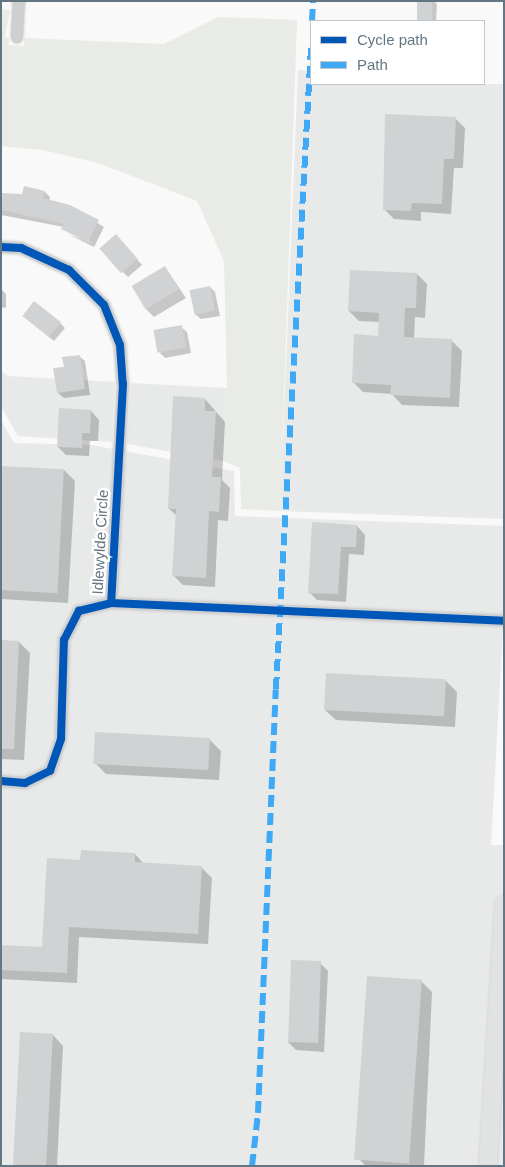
<!DOCTYPE html>
<html>
<head>
<meta charset="utf-8">
<style>
  body { margin:0 }
  #map { position:relative; width:505px; height:1167px; overflow:hidden; background:#f9f9f9; font-family:Helvetica,sans-serif }
  div>[style] { position:absolute }
  [style*='--x'] { left:calc(var(--x)*1px); top:calc(var(--y)*1px); width:calc(var(--w)*1px); rotate:calc(var(--a)*1deg) }
  .built>* { inset:0; background:#e8e9e9 }
  .green>* { inset:0; background:#e8ebe6 }
  .shadow>* { inset:0; background:#0003 }
  .building>* { inset:0; background:#d0d2d3; transform-origin:0 0 }
  .roads { filter:drop-shadow(0 0 1px #d5d6d7) drop-shadow(0 0 1px #d5d6d7) }
  .minor>* { height:12px; margin:-6px; padding:0 6px; transform-origin:6px; border-radius:6px; background:#cecfd0 }
  .secondary>* { height:18px; margin:-9px; padding:0 9px; transform-origin:9px; border-radius:9px; background:#e1e2e2 }
  .quiet>* { height:6px; margin-top:-3px; transform-origin:0; background:repeating-linear-gradient(90deg,#3fa9f5 0 12px,transparent 0 18px) }
  .cycleway>* { height:8px; margin:-4px; padding:0 4px; transform-origin:4px; border-radius:4px; background:#0057b8 }
  span { translate:-50% -50%; white-space:nowrap; text-align:center; line-height:1.15; -webkit-text-stroke:5px #fff; paint-order:stroke }
  .street-label { font-size:15px; color:#657683 }
  .frame { position:absolute; inset:0; border:2px solid #657683; pointer-events:none }
  .legend { position:absolute; left:310px; top:20px; width:175px; height:65px; box-sizing:border-box; background:#fff; border:1px solid #c1c8cd; margin:0; padding:6px 9px; list-style:none; font-size:15px; color:#657683 }
  .legend li { display:flex; align-items:center; gap:10px; height:25px }
  .legend b { width:25px; border:1px solid #c1c8cd }
</style>
</head>
<body>
<div id="map">
  <div class="built">
    <i style="clip-path:polygon(298px 70px,311px 71px,311px 84px,504px 84px,504px 519px,280px 511px)"></i>
    <i style="clip-path:polygon(1px 371px,8px 376px,115px 382px,112px 442px,18px 436px,1px 406px)"></i>
    <i style="clip-path:polygon(131px 383px,227px 388px,223px 461px,127px 444px)"></i>
    <i style="clip-path:polygon(1px 420px,14px 443px,91px 445px,234px 471px,235px 516px,504px 526px,504px 607px,491px 845px,504px 845px,504px 1166px,1px 1166px)"></i>
  </div>
  <div class="green">
    <i style="clip-path:polygon(1px 9px,10px 10px,5px 37px,9px 38px,9px 45px,24px 46px,24px 38px,164px 44px,218px 17px,297px 20px,280px 511px,241px 509px,240px 468px,223px 461px,227px 388px,224px 261px,197px 201px,98px 163px,43px 150px,1px 146px)"></i>
  </div>
  <div class="shadow">
    <i style="clip-path:polygon(418px 1px,434px 1px,437px 4px,436px 21px,417px 21px)"></i>
    <i style="clip-path:polygon(455px 118px,465px 128px,463px 168px,454px 168px,451px 214px,421px 212px,421px 221px,394px 219px,384px 209px)"></i>
    <i style="clip-path:polygon(45px 192px,50px 197px,49px 201px,69px 206px,104px 227px,94px 247px,68px 234px,94px 244px,68px 231px,68px 233px,64px 227px,1px 215px,1px 195px,23px 196px)"></i>
    <i style="clip-path:polygon(121px 241px,142px 265px,128px 277px,123px 272px)"></i>
    <i style="clip-path:polygon(165px 267px,186px 298px,154px 317px,145px 308px)"></i>
    <i style="clip-path:polygon(417px 274px,427px 284px,425px 318px,415px 317px,414px 339px,452px 341px,462px 351px,459px 407px,402px 405px,392px 394px,363px 392px,353px 382px,379px 337px,380px 322px,359px 321px,349px 311px)"></i>
    <i style="clip-path:polygon(210px 287px,215px 292px,220px 316px,201px 319px,195px 314px)"></i>
    <i style="clip-path:polygon(1px 289px,6px 294px,6px 308px,1px 307px)"></i>
    <i style="clip-path:polygon(29px 321px,60px 323px,65px 328px,54px 341px)"></i>
    <i style="clip-path:polygon(181px 327px,187px 332px,191px 353px,165px 358px,160px 353px)"></i>
    <i style="clip-path:polygon(79px 356px,85px 361px,90px 395px,64px 398px,58px 393px,65px 368px)"></i>
    <i style="clip-path:polygon(205px 399px,225px 422px,222px 480px,230px 488px,228px 521px,218px 520px,215px 587px,183px 585px,173px 575px,177px 516px,169px 509px)"></i>
    <i style="clip-path:polygon(91px 411px,99px 420px,98px 441px,90px 441px,89px 456px,66px 455px,58px 447px)"></i>
    <i style="clip-path:polygon(1px 467px,64px 470px,75px 481px,68px 603px,1px 599px)"></i>
    <i style="clip-path:polygon(313px 524px,357px 526px,365px 535px,364px 555px,349px 554px,346px 602px,317px 600px,309px 592px)"></i>
    <i style="clip-path:polygon(1px 641px,19px 642px,30px 653px,24px 760px,1px 759px)"></i>
    <i style="clip-path:polygon(446px 681px,457px 692px,455px 727px,336px 720px,325px 710px)"></i>
    <i style="clip-path:polygon(210px 740px,221px 751px,219px 780px,106px 774px,95px 763px)"></i>
    <i style="clip-path:polygon(135px 854px,144px 864px,201px 867px,212px 878px,208px 944px,79px 937px,77px 983px,1px 979px,1px 947px,43px 949px,81px 861px)"></i>
    <i style="clip-path:polygon(320px 963px,328px 971px,324px 1052px,296px 1050px,288px 1042px)"></i>
    <i style="clip-path:polygon(421px 981px,432px 992px,424px 1166px,366px 1166px,360px 1160px)"></i>
    <i style="clip-path:polygon(53px 1035px,63px 1046px,57px 1166px,14px 1166px)"></i>
  </div>
  <div class="building">
    <i style="left:417px;top:1px;width:15px;height:20px"></i>
    <i style="clip-path:polygon(385px 114px,456px 117px,454px 159px,444px 159px,442px 204px,412px 203px,411px 211px,383px 210px)"></i>
    <i style="clip-path:polygon(24px 186px,45px 191px,43px 198px,70px 205px,99px 220px,88px 242px,61px 229px,64px 224px,1px 210px,1px 193px,22px 194px)"></i>
    <i style="left:116px;top:234px;width:33px;height:22px;rotate:49deg"></i>
    <i style="left:165px;top:266px;width:27px;height:39px;rotate:59deg"></i>
    <i style="clip-path:polygon(350px 270px,417px 273px,416px 308px,405px 308px,404px 337px,452px 339px,450px 398px,390px 395px,391px 385px,352px 383px,354px 334px,378px 336px,379px 313px,348px 311px)"></i>
    <i style="left:210px;top:286px;width:25px;height:21px;rotate:78deg"></i>
    <i style="left:34px;top:301px;width:34px;height:19px;rotate:38deg"></i>
    <i style="left:182px;top:325px;width:23px;height:29px;rotate:80deg"></i>
    <i style="clip-path:polygon(80px 355px,85px 389px,57px 393px,53px 368px,64px 367px,62px 357px)"></i>
    <i style="clip-path:polygon(173px 396px,205px 398px,205px 411px,216px 411px,212px 477px,221px 477px,219px 512px,209px 511px,206px 578px,172px 576px,176px 509px,168px 509px)"></i>
    <i style="clip-path:polygon(59px 408px,91px 410px,90px 433px,82px 433px,82px 448px,57px 447px)"></i>
    <i style="left:1px;top:466px;width:63px;height:124px;rotate:3deg"></i>
    <i style="clip-path:polygon(312px 522px,357px 525px,356px 547px,341px 547px,338px 594px,308px 593px)"></i>
    <i style="clip-path:polygon(1px 640px,19px 641px,14px 749px,1px 749px)"></i>
    <i style="left:326px;top:673px;width:120px;height:37px;rotate:3deg"></i>
    <i style="left:95px;top:732px;width:115px;height:32px;rotate:3deg"></i>
    <i style="clip-path:polygon(81px 850px,135px 853px,135px 862px,202px 866px,198px 934px,69px 927px,67px 973px,1px 970px,1px 945px,42px 947px,47px 858px,80px 860px)"></i>
    <i style="left:291px;top:960px;width:30px;height:82px;rotate:2deg"></i>
    <i style="left:367px;top:976px;width:55px;height:184px;rotate:4deg"></i>
    <i style="left:20px;top:1032px;width:33px;height:134px;rotate:3deg"></i>
  </div>
  <div class="roads">
    <div class="minor">
      <i style="--x:17;--y:37;--w:36;--a:-87"></i>
      <i style="--x:1;--y:247;--w:20;--a:3"></i>
      <i style="--x:21;--y:248;--w:53;--a:24.6"></i>
      <i style="--x:69;--y:270;--w:49;--a:45"></i>
      <i style="--x:104;--y:305;--w:43;--a:68.2"></i>
      <i style="--x:120;--y:345;--w:39;--a:86"></i>
      <i style="--x:123;--y:384;--w:219;--a:93.1"></i>
      <i style="--x:1;--y:781;--w:24;--a:5"></i>
      <i style="--x:25;--y:783;--w:28;--a:-26"></i>
      <i style="--x:50;--y:771;--w:34;--a:-71"></i>
      <i style="--x:61;--y:739;--w:99;--a:-88.3"></i>
      <i style="--x:64;--y:640;--w:33;--a:-63"></i>
      <i style="--x:79;--y:611;--w:33;--a:-14"></i>
      <i style="--x:111;--y:603;--w:393;--a:2.6"></i>
    </div>
    <div class="secondary">
      <i style="--x:488;--y:1166;--w:262;--a:-86.5"></i>
    </div>
  </div>
  <div class="quiet">
    <i style="--x:312;--y:21;--w:20;--a:-87"></i>
    <i style="--x:252;--y:1166;--w:53;--a:-83.5"></i>
    <i style="--x:258;--y:1113;--w:424;--a:-87.6"></i>
    <i style="--x:276;--y:689;--w:644;--a:-86.88"></i>
  </div>
  <div class="cycleway">
    <i style="--x:1;--y:247;--w:20;--a:3"></i>
    <i style="--x:21;--y:248;--w:53;--a:24.6"></i>
    <i style="--x:69;--y:270;--w:49;--a:45"></i>
    <i style="--x:104;--y:305;--w:43;--a:68.2"></i>
    <i style="--x:120;--y:345;--w:39;--a:86"></i>
    <i style="--x:123;--y:384;--w:219;--a:93.1"></i>
    <i style="--x:1;--y:781;--w:24;--a:5"></i>
    <i style="--x:25;--y:783;--w:28;--a:-26"></i>
    <i style="--x:50;--y:771;--w:34;--a:-71"></i>
    <i style="--x:61;--y:739;--w:99;--a:-88.3"></i>
    <i style="--x:64;--y:640;--w:33;--a:-63"></i>
    <i style="--x:79;--y:611;--w:33;--a:-14"></i>
    <i style="--x:111;--y:603;--w:393;--a:2.6"></i>
  </div>
  <div class="street-label">
    <span style="left:100px;top:542px;rotate:-87deg">Idlewylde Circle</span>
  </div>
  <div class="frame"></div>
  <ul class="legend">
  <li><b style="height:6px;background:#0057b8"></b>Cycle path</li>
  <li><b style="height:6px;background:#3fa9f5"></b>Path</li>
  </ul>
</div>
</body>
</html>
